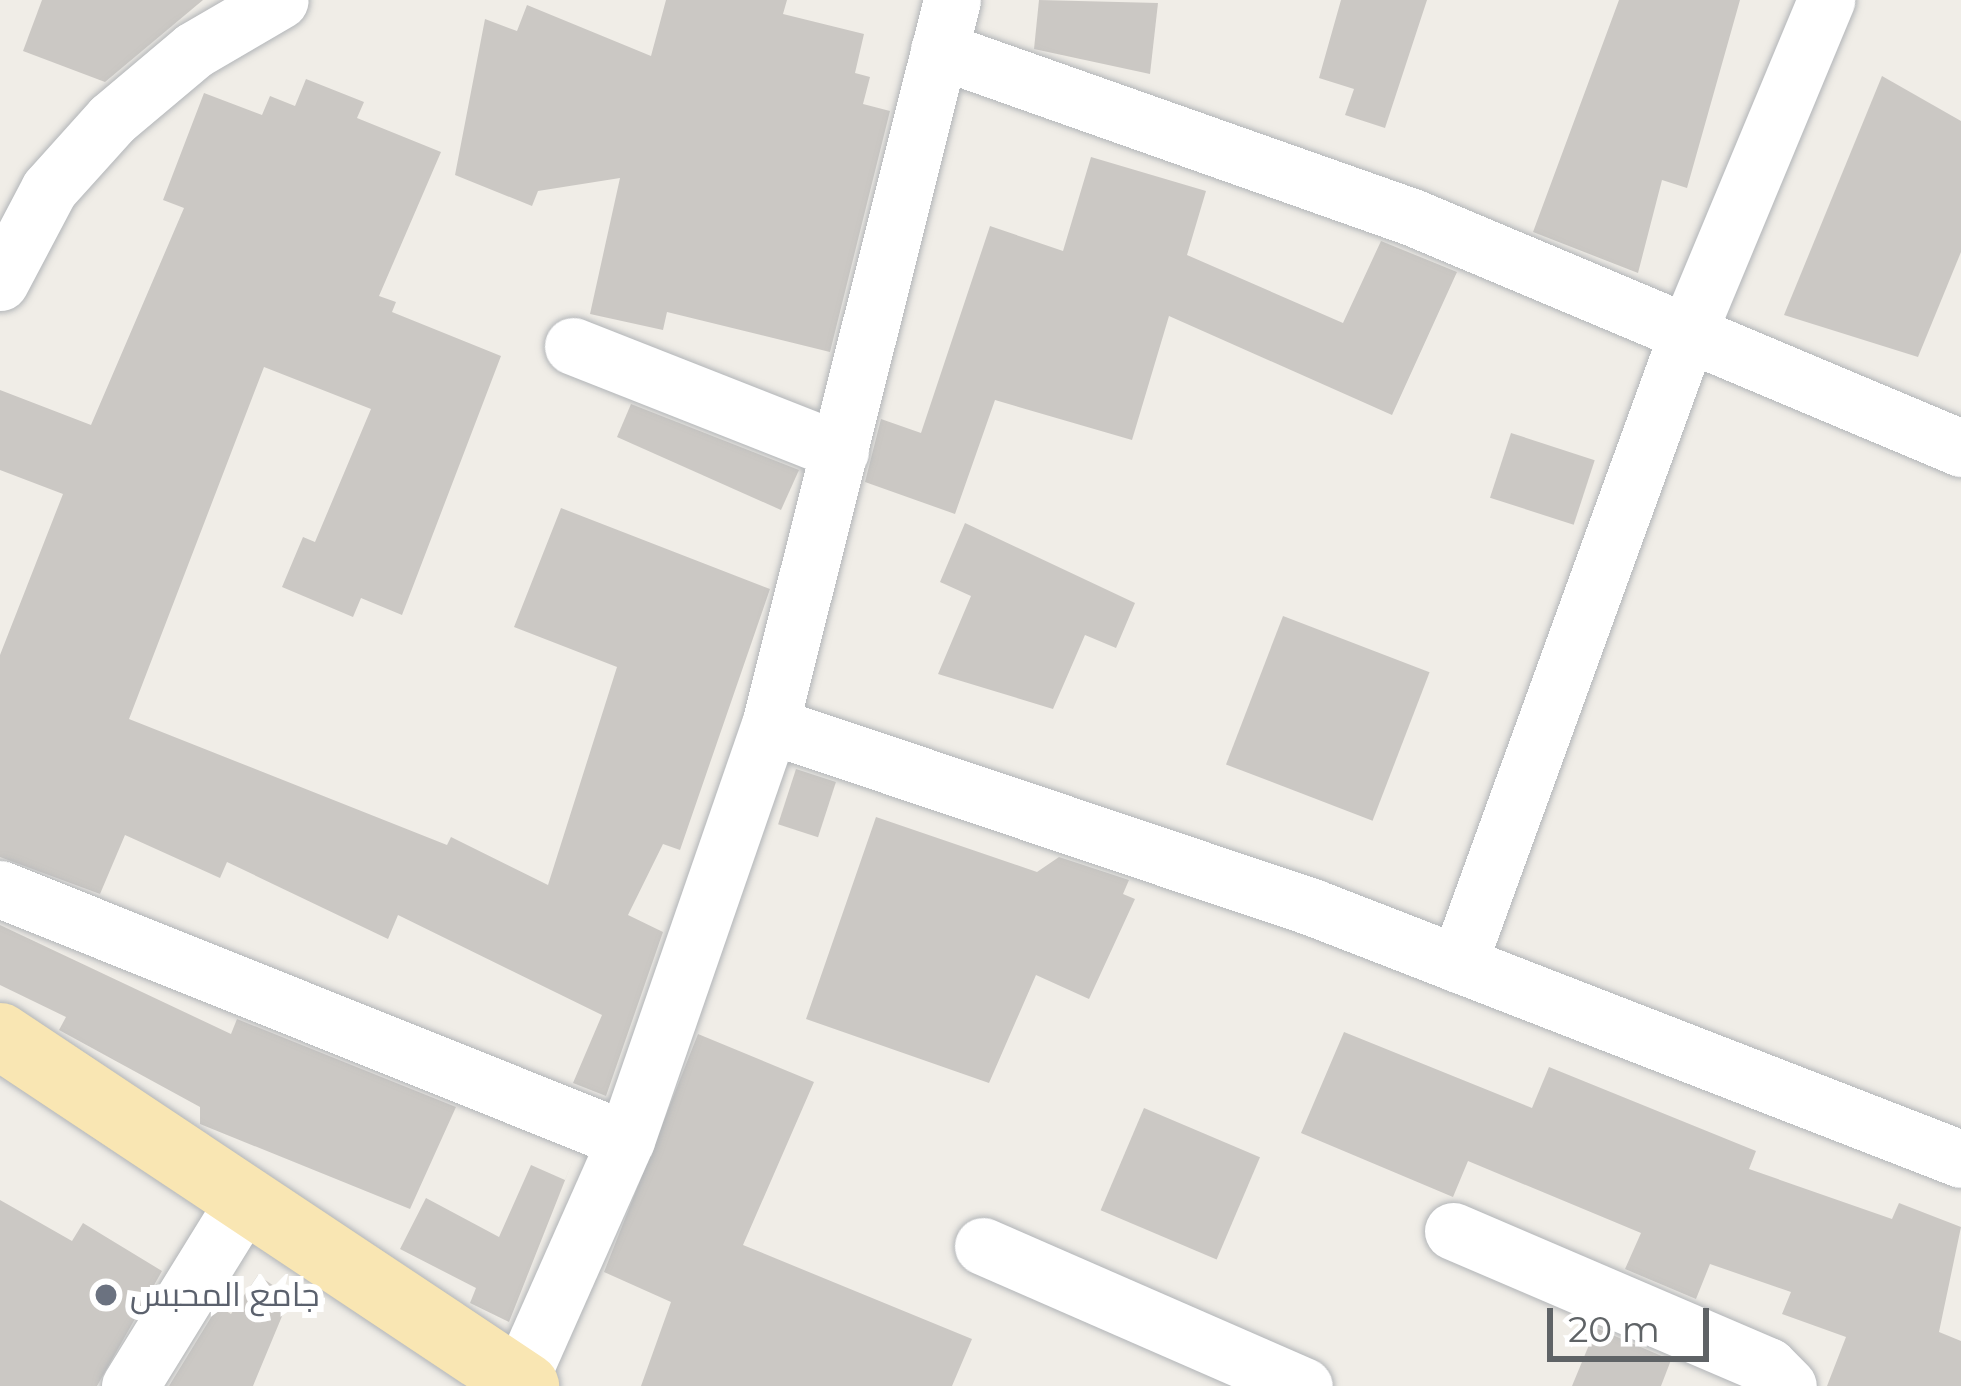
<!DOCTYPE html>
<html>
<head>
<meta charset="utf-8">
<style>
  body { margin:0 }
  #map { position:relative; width:1961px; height:1386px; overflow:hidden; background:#f0ede7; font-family:Montserrat,Cairo,sans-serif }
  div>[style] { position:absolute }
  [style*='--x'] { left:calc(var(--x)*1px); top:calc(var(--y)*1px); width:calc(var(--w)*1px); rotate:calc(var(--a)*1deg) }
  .building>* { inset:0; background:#cbc8c4; transform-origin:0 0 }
  .roads { filter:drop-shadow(0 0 3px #b2b5b8) drop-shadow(0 0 3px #b2b5b8) }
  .minor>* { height:57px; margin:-28.5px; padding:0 28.5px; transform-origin:28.5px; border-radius:28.5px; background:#fff }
  .major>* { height:66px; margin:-33px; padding:0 33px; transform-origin:33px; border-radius:33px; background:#f9e6b3 }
  .dots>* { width:33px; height:33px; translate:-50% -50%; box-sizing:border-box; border:6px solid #fff; border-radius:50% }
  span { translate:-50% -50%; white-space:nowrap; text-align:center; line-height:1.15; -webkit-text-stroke:12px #fff; paint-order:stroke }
  .worship-label { font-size:33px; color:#5b616d }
  .left { translate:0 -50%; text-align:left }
  .scale { position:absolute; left:1547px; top:1308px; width:162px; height:54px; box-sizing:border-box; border:6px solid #5f6366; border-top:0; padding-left:15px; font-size:36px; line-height:42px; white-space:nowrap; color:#5f6366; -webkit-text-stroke:9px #fff; paint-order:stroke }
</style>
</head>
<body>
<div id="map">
  <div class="building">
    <i style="clip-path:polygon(42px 0,203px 0,105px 82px,23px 51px)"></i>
    <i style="clip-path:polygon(666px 0,787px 0,783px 14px,864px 34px,855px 73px,870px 77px,863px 104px,890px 111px,830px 352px,667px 312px,663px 330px,590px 314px,620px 178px,538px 191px,532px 206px,455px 175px,485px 19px,517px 31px,527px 5px,651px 56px)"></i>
    <i style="clip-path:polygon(1039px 0,1158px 3px,1150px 74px,1034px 49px)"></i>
    <i style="clip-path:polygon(1341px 0,1427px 0,1385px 128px,1345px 115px,1354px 89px,1319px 78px)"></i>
    <i style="clip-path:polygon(1619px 0,1740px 0,1687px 188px,1662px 180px,1638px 273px,1533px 232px)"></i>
    <i style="clip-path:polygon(1882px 76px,1961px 121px,1961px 252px,1918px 357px,1784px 315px)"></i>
    <i style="clip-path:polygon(306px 79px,364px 102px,357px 118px,441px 152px,379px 296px,396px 302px,392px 312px,501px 356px,402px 615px,361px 598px,353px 617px,282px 587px,303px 537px,315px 542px,371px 409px,264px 367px,129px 719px,447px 845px,451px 837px,548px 885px,617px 667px,514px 627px,561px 508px,770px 589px,680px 850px,663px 844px,628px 915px,663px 932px,606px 1096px,573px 1083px,602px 1015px,398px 915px,388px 939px,227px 862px,220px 878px,125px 835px,100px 894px,0 857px,0 655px,63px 494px,0 470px,0 390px,91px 425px,184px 208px,163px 200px,204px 93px,262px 115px,270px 96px,295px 106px)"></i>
    <i style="clip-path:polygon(1091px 157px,1206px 191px,1187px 255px,1343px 323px,1381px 241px,1457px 272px,1392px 415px,1169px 316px,1132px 440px,995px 400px,955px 514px,865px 482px,881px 419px,921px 433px,990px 226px,1063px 251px)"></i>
    <i style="clip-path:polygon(631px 404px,799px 470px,781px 510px,617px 437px)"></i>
    <i style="left:1511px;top:433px;width:88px;height:68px;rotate:18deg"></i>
    <i style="clip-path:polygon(965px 523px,1135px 603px,1116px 648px,1085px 635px,1053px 709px,938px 674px,971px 596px,940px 582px)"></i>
    <i style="left:1283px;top:616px;width:157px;height:159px;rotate:21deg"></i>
    <i style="left:796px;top:769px;width:42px;height:58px;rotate:18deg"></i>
    <i style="clip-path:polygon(876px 817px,1037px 872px,1059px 857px,1129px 880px,1123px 894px,1135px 899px,1089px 999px,1036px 975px,989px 1083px,806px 1019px)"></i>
    <i style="clip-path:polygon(0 925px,231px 1034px,237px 1019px,456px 1107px,410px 1209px,200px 1124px,200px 1107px,59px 1030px,66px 1017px,0 985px)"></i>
    <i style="clip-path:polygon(1344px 1032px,1532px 1108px,1549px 1067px,1756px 1151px,1749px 1169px,1892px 1219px,1899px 1203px,1961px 1227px,1939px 1332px,1961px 1341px,1961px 1386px,1827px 1386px,1846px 1337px,1782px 1314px,1791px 1292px,1710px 1264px,1696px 1299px,1625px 1269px,1641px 1233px,1468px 1161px,1453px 1197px,1301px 1133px)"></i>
    <i style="clip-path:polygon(698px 1034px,814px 1082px,743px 1245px,972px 1339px,952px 1386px,641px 1386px,671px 1302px,604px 1272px)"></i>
    <i style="left:1144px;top:1108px;width:126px;height:111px;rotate:23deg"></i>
    <i style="clip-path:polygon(575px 1155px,509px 1322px,470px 1303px,476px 1288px,400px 1249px,426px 1198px,499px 1237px,531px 1165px,565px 1180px)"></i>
    <i style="clip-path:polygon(0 1200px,72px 1241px,83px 1223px,162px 1271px,97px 1386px,0 1386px)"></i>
    <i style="clip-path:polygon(258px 1275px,290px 1297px,253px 1386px,169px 1386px,218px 1306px,231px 1314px)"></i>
    <i style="clip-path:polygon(1596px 1328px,1671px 1360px,1661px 1386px,1572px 1386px)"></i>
  </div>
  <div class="roads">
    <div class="minor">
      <i style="--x:939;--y:50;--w:502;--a:19.45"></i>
      <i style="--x:1412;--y:217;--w:596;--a:22.82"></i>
      <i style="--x:0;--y:282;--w:105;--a:-62.2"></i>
      <i style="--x:49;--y:189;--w:94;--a:-48"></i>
      <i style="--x:112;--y:119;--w:107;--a:-40.1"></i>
      <i style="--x:194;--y:50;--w:99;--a:-30.2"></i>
      <i style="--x:573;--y:346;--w:287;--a:21.5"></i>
      <i style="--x:770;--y:725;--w:572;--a:18.56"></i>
      <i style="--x:1312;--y:907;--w:696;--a:21.22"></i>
      <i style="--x:0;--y:889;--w:674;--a:21.85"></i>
      <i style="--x:1458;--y:964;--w:673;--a:-70"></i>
      <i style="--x:1688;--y:332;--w:360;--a:-67.4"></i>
      <i style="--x:1453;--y:1231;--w:343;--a:23.2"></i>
      <i style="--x:1768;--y:1366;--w:28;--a:45"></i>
      <i style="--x:983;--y:1246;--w:350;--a:23.6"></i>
      <i style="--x:519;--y:1381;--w:264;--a:-66.1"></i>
      <i style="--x:626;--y:1140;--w:439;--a:-70.9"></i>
      <i style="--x:770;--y:725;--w:747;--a:-75.91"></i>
      <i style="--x:130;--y:1386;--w:219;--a:-58.3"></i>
    </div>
    <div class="major">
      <i style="--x:0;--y:1036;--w:632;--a:33.64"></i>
    </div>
  </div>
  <div class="dots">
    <i style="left:106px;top:1295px;background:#6b7280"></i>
  </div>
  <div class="worship-label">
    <span class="left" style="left:130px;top:1295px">جامع المحبس</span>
  </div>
  <div class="scale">20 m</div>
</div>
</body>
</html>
